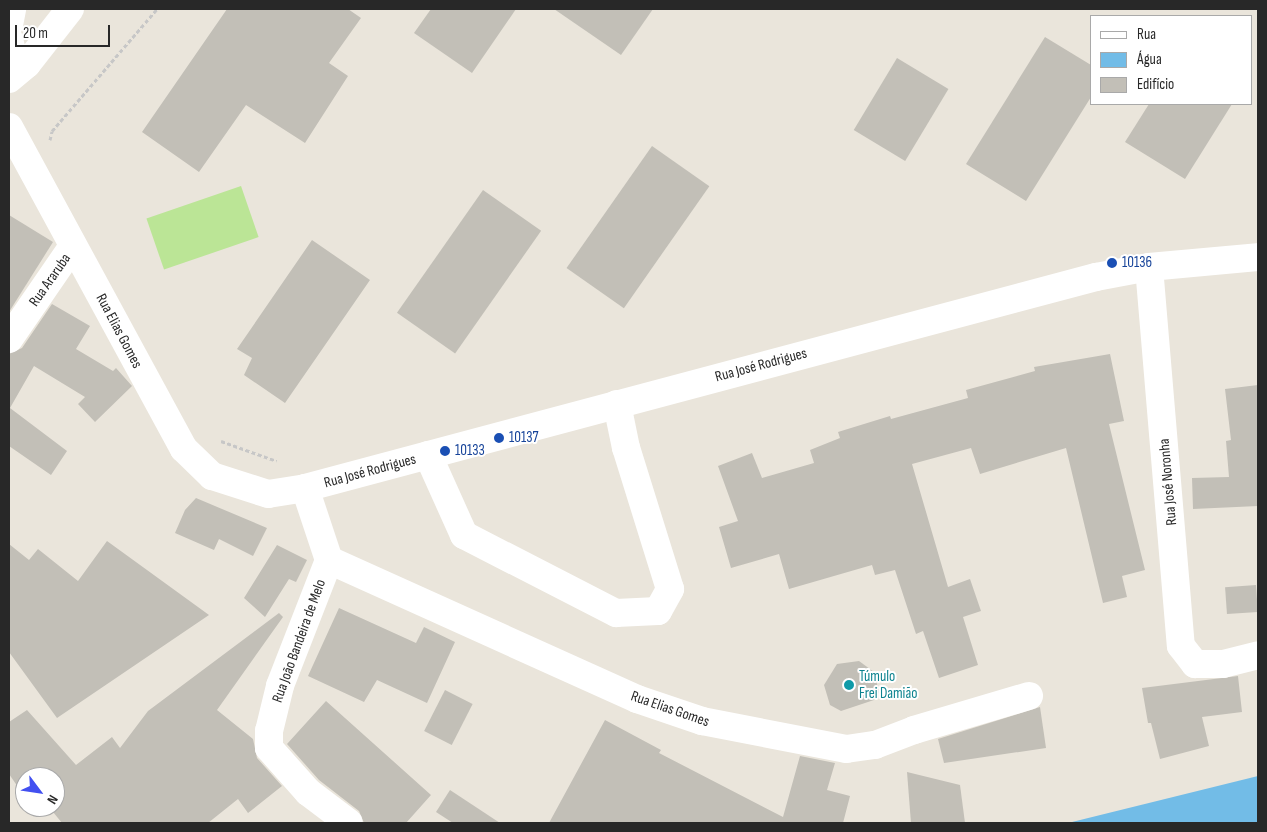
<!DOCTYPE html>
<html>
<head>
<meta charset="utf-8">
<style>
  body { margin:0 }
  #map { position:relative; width:1267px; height:832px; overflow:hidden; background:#eae5db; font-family:"Sofia Sans Condensed",sans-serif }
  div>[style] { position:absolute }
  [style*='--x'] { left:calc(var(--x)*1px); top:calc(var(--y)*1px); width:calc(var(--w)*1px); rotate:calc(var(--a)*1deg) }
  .pitch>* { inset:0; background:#bbe596; transform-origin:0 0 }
  .water>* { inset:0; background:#72bce7 }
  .building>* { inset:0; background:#c2bfb7; transform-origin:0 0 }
  .path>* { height:3px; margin-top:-1.5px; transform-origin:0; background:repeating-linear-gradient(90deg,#c7c7c7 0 4px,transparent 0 6.5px) }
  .minor>* { height:28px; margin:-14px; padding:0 14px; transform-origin:14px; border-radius:14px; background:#fff }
  .dots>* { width:14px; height:14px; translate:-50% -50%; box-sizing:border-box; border:2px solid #fff; border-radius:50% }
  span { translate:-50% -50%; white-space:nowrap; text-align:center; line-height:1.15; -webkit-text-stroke:4px #fff; paint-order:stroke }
  .transit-label { font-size:15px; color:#164399 }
  .left { translate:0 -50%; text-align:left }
  .street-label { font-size:15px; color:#282828 }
  .culture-label { font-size:15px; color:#0d838f }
  .frame { position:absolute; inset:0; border:10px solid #282828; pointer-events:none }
  .legend { position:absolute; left:1090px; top:15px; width:162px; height:90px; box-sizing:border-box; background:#fff; border:1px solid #a9a9a9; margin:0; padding:6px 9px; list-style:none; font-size:15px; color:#282828 }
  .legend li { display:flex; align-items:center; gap:10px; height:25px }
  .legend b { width:25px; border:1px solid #a9a9a9 }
  .north { position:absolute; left:15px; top:767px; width:50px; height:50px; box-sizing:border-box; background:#fff; border:1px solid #a9a9a9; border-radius:50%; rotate:121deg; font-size:14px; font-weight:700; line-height:20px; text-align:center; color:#282828 }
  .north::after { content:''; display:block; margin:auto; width:18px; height:22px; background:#4250f0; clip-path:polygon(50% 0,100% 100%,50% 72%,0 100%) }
  .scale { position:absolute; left:15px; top:25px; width:95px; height:22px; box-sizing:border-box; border:2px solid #282828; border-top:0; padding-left:6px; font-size:15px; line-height:18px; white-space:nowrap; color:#282828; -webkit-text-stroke:4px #fff; paint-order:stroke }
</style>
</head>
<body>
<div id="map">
  <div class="pitch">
    <i style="left:241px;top:186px;width:54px;height:100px;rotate:71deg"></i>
  </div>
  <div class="water">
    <i style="clip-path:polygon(1258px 776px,1258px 823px,1068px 823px)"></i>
  </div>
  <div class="building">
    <i style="clip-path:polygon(227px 9px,348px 9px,361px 18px,329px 63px,348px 76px,305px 143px,246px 105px,199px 172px,142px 132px)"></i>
    <i style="clip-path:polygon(431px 9px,516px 9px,472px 73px,414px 33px)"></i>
    <i style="clip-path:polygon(554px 9px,653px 9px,621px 55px)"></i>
    <i style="clip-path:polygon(1045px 37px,1091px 65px,1091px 97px,1026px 201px,966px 164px)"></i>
    <i style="left:897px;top:58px;width:60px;height:84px;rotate:31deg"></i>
    <i style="clip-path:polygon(1149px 104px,1232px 104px,1185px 179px,1125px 142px)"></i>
    <i style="left:652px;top:146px;width:70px;height:149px;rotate:35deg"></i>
    <i style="left:483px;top:190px;width:71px;height:150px;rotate:35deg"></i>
    <i style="clip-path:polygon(9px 215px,53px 242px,9px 312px)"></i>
    <i style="clip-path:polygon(312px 240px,370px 280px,285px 403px,244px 375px,252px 358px,237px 349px)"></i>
    <i style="clip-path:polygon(52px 304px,90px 326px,76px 349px,113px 371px,116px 368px,132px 386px,95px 422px,78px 404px,85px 397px,34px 366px,10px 408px,67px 451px,51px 475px,9px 446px,9px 354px,22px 348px)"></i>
    <i style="clip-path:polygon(1110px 354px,1124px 421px,1109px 424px,1145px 570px,1122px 576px,1127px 597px,1103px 603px,1066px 448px,980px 474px,971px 448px,912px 464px,948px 587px,970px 579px,981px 611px,963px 617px,978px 665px,939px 678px,923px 631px,916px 634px,895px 570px,875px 575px,872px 565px,789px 589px,779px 554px,731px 568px,719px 527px,738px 521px,718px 466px,752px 453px,762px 478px,814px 463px,810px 450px,840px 438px,838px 432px,890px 416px,891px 419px,968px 398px,966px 390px,1035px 371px,1034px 367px)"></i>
    <i style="clip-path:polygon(1258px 385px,1258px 506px,1193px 509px,1192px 478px,1229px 477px,1226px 441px,1231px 440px,1225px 389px)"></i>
    <i style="clip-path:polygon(196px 498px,267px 528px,253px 556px,219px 539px,214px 550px,175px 533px,185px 510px)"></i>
    <i style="clip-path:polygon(107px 541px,209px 615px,57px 718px,9px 652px,9px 544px,29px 560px,38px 549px,78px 581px)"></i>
    <i style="clip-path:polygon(277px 545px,307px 560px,296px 582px,289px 579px,265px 617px,244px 598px)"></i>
    <i style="left:1256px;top:585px;width:27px;height:31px;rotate:86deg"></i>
    <i style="clip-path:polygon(339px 608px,416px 643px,424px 627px,455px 642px,427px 703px,377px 680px,364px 702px,308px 676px)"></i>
    <i style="clip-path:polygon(279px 613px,283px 617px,217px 710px,253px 739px,257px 758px,282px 786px,248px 813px,238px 799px,208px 823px,62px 823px,49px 807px,55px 807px,55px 777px,25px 777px,25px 786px,20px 790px,9px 774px,9px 722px,27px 710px,76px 765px,112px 737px,120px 748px,148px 711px)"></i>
    <i style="clip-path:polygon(859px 661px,874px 672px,879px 692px,874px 700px,841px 711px,830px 705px,824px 685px,837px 664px)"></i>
    <i style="clip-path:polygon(1238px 676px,1242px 712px,1202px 717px,1209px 746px,1160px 759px,1151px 723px,1148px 723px,1142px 688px)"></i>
    <i style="left:445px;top:690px;width:31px;height:46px;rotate:27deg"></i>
    <i style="clip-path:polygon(326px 701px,431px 795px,406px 823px,364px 823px,359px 811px,319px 780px,287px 744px)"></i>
    <i style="clip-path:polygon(1040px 707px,1046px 748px,944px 763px,938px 739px)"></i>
    <i style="clip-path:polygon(605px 720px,661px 750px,659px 753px,783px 817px,800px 756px,835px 763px,827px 790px,850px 796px,843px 823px,549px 823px)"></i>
    <i style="clip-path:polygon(907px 772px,960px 785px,965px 823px,911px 823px)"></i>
    <i style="clip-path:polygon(450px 790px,500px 823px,453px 823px,436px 812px)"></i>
  </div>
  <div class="path">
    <i style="--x:50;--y:140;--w:9;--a:-77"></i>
    <i style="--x:52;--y:131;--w:161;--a:-49.3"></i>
    <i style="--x:221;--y:441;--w:59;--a:19.7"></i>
  </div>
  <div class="minor">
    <i style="--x:9;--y:25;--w:16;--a:-79"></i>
    <i style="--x:9;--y:39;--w:13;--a:77"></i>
    <i style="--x:12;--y:52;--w:19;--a:39"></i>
    <i style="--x:9;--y:79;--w:23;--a:-40"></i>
    <i style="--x:27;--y:64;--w:70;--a:-52"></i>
    <i style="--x:9;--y:127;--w:366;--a:61.5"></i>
    <i style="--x:184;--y:449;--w:39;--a:44"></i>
    <i style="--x:212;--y:476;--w:59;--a:17.8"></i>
    <i style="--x:268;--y:494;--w:37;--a:-9"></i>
    <i style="--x:305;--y:488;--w:819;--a:-14.94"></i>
    <i style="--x:1096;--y:277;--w:54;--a:-10.7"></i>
    <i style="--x:1149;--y:267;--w:109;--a:-5.2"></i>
    <i style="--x:1149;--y:267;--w:380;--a:85.2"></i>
    <i style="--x:1181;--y:646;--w:23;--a:52"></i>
    <i style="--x:1195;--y:664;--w:28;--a:0"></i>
    <i style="--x:1223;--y:664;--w:36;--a:-14"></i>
    <i style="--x:9;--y:339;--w:113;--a:-55.5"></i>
    <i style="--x:428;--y:455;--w:88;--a:65.8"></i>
    <i style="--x:464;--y:535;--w:171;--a:27.2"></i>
    <i style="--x:616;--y:613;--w:42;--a:-2.7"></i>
    <i style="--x:658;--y:611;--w:25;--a:-61"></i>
    <i style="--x:670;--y:589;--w:148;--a:-107.3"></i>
    <i style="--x:626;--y:448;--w:45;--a:-101.6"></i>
    <i style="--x:305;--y:488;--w:76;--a:71.6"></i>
    <i style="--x:329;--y:560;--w:135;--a:111.3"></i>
    <i style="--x:280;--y:686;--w:46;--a:103.7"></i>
    <i style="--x:269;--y:731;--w:17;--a:90"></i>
    <i style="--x:269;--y:748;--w:59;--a:48.4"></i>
    <i style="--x:308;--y:792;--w:51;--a:37.1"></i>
    <i style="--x:329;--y:560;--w:338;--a:24.3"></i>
    <i style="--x:637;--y:699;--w:69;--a:18.7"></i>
    <i style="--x:702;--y:721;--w:147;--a:11"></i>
    <i style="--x:846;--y:749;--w:29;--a:-8"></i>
    <i style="--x:875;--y:745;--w:42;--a:-21"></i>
    <i style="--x:914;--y:730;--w:120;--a:-16.5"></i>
  </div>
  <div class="dots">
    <i style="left:1112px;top:263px;background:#1a4fb4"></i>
    <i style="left:499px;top:438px;background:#1a4fb4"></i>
    <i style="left:445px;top:451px;background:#1a4fb4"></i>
    <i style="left:849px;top:685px;background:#0f9aa8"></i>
  </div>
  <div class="transit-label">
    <span class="left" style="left:1122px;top:263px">10136</span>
    <span class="left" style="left:509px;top:438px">10137</span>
    <span class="left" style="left:455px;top:451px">10133</span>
  </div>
  <div class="street-label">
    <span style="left:50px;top:280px;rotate:-55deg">Rua Araruba</span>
    <span style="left:119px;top:331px;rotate:62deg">Rua Elias Gomes</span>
    <span style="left:761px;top:365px;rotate:-15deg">Rua José Rodrigues</span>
    <span style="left:370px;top:471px;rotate:-15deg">Rua José Rodrigues</span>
    <span style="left:1168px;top:482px;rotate:-95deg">Rua José Noronha</span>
    <span style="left:299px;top:641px;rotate:-70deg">Rua João Bandeira de Melo</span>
    <span style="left:670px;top:709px;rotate:19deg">Rua Elias Gomes</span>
  </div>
  <div class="culture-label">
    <span class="left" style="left:859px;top:685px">Túmulo<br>Frei Damião</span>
  </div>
  <div class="frame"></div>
  <ul class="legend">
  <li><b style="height:6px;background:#fff"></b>Rua</li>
  <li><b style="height:14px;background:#72bce7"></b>Água</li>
  <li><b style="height:14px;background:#c2bfb7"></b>Edifício</li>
  </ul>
  <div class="north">N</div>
  <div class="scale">20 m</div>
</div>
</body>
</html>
